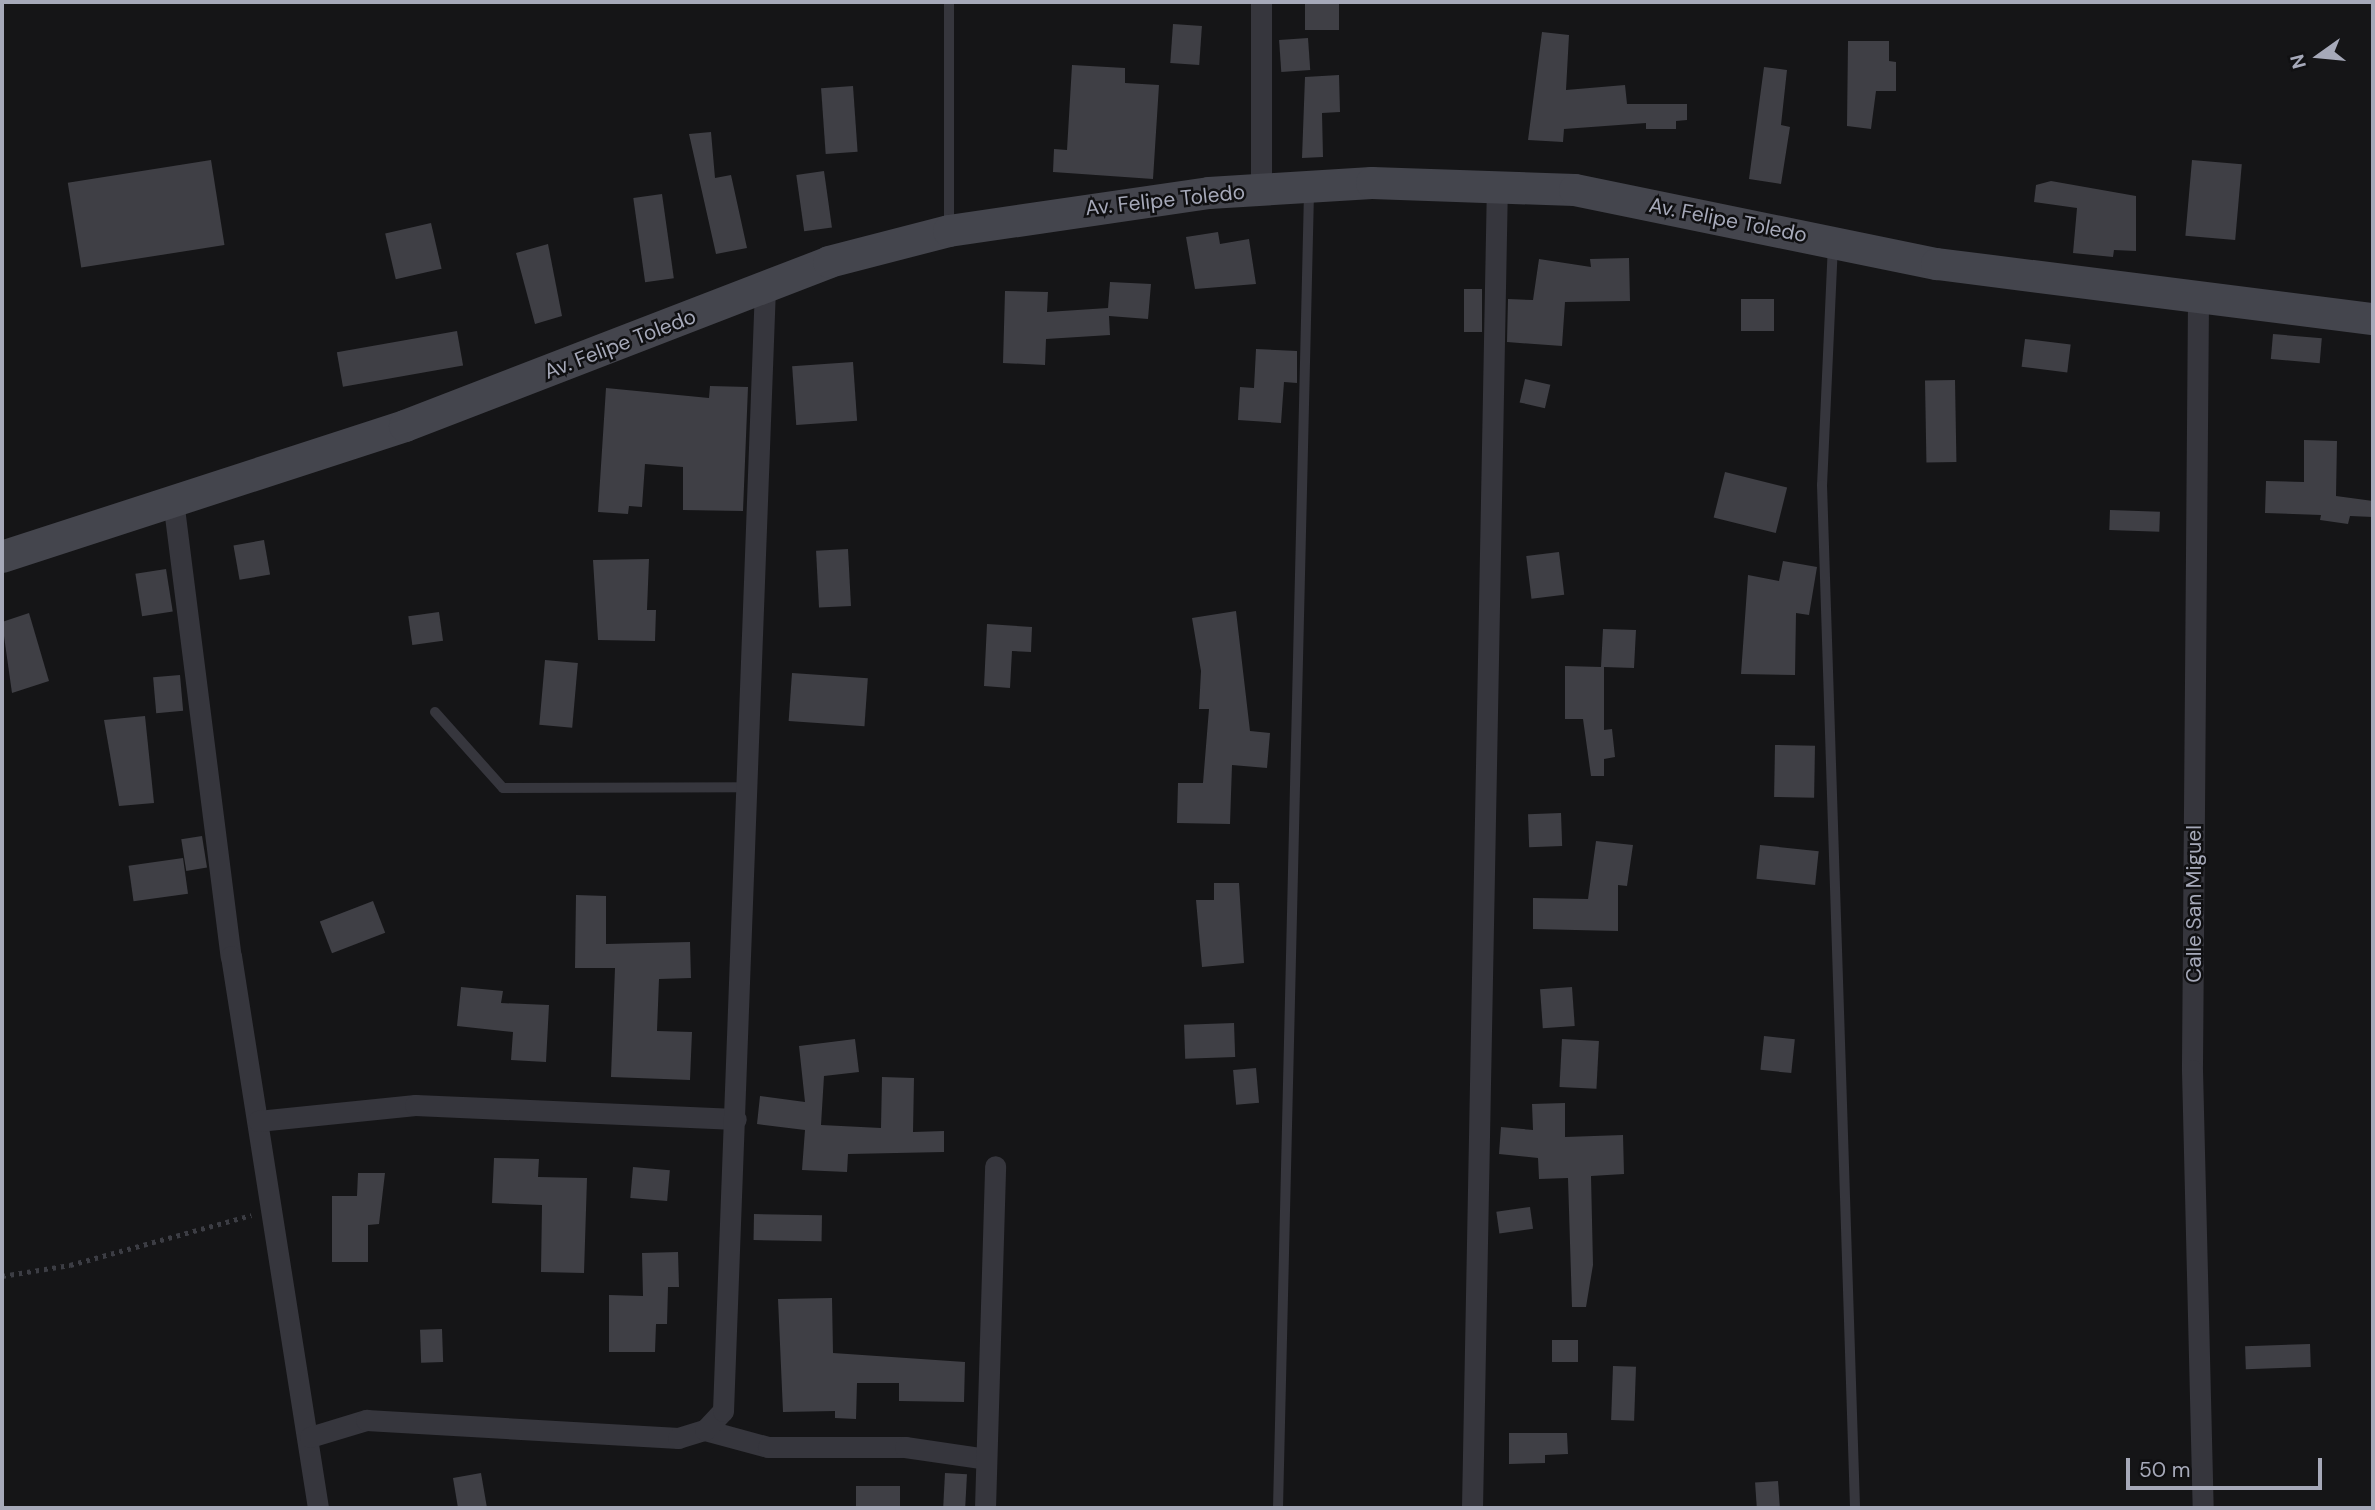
<!DOCTYPE html>
<html>
<head>
<meta charset="utf-8">
<style>
  body { margin:0 }
  #map { position:relative; width:2375px; height:1510px; overflow:hidden; background:#151517; font-family:"DM Sans",sans-serif }
  div>[style] { position:absolute }
  [style*='--x'] { left:calc(var(--x)*1px); top:calc(var(--y)*1px); width:calc(var(--w)*1px); rotate:calc(var(--a)*1deg) }
  .building>* { inset:0; background:#3f3f45; transform-origin:0 0 }
  .path>* { height:4.5px; margin-top:-2.25px; transform-origin:0; background:repeating-linear-gradient(90deg,#3c3d44 0 3.5px,transparent 0 8.5px) }
  .service>* { height:10px; margin:-5px; padding:0 5px; transform-origin:5px; border-radius:5px; background:#36363d }
  .minor>* { height:21px; margin:-10.5px; padding:0 10.5px; transform-origin:10.5px; border-radius:10.5px; background:#36363d }
  .secondary>* { height:32px; margin:-16px; padding:0 16px; transform-origin:16px; border-radius:16px; background:#44454d }
  span { translate:-50% -50%; white-space:nowrap; text-align:center; line-height:1.15; -webkit-text-stroke:5px #101012; paint-order:stroke }
  .street-label { font-size:21px; color:#a6a9b9 }
  .frame { position:absolute; inset:0; border:4px solid #a6a9b9; pointer-events:none }
  .north { position:absolute; left:2284px; top:21px; width:70px; height:70px; -webkit-text-stroke:5px #101012; paint-order:stroke; rotate:255deg; font-size:19px; font-weight:700; line-height:28px; text-align:center; color:#a6a9b9 }
  .north::after { content:''; display:block; margin:auto; width:24px; height:32px; background:#a6a9b9; clip-path:polygon(50% 0,100% 100%,50% 72%,0 100%) }
  .scale { position:absolute; left:2126px; top:1458px; width:196px; height:32px; box-sizing:border-box; border:4px solid #a6a9b9; border-top:0; padding-left:9px; font-size:21px; line-height:24px; white-space:nowrap; color:#a6a9b9; -webkit-text-stroke:5px #101012; paint-order:stroke }
</style>
</head>
<body>
<div id="map">
  <div class="building">
    <i style="left:1305px;top:2px;width:34px;height:28px"></i>
    <i style="left:1173px;top:24px;width:29px;height:39px;rotate:4deg"></i>
    <i style="clip-path:polygon(1542px 32px,1569px 35px,1566px 90px,1625px 85px,1627px 104px,1687px 104px,1687px 120px,1676px 121px,1676px 129px,1646px 129px,1646px 123px,1564px 129px,1563px 142px,1528px 140px)"></i>
    <i style="left:1308px;top:38px;width:32px;height:29px;rotate:86deg"></i>
    <i style="clip-path:polygon(1848px 41px,1889px 41px,1889px 61px,1896px 62px,1896px 91px,1876px 91px,1871px 129px,1847px 126px)"></i>
    <i style="clip-path:polygon(1072px 65px,1125px 68px,1125px 83px,1159px 85px,1153px 179px,1053px 172px,1054px 149px,1067px 150px)"></i>
    <i style="clip-path:polygon(1764px 67px,1787px 70px,1781px 125px,1790px 127px,1781px 184px,1749px 179px)"></i>
    <i style="clip-path:polygon(1339px 75px,1340px 112px,1322px 113px,1323px 157px,1302px 158px,1305px 77px)"></i>
    <i style="left:853px;top:86px;width:66px;height:32px;rotate:86deg"></i>
    <i style="clip-path:polygon(711px 132px,715px 178px,731px 175px,747px 248px,716px 254px,689px 134px)"></i>
    <i style="left:211px;top:160px;width:86px;height:145px;rotate:81deg"></i>
    <i style="left:2192px;top:160px;width:50px;height:76px;rotate:5deg"></i>
    <i style="left:824px;top:171px;width:57px;height:28px;rotate:82deg"></i>
    <i style="clip-path:polygon(2051px 181px,2136px 196px,2136px 251px,2114px 250px,2113px 257px,2073px 253px,2077px 208px,2034px 202px,2036px 185px)"></i>
    <i style="left:662px;top:194px;width:85px;height:29px;rotate:82deg"></i>
    <i style="left:431px;top:223px;width:47px;height:47px;rotate:77deg"></i>
    <i style="clip-path:polygon(1218px 232px,1220px 244px,1249px 239px,1256px 284px,1195px 289px,1186px 237px)"></i>
    <i style="clip-path:polygon(548px 244px,562px 316px,535px 324px,516px 253px)"></i>
    <i style="clip-path:polygon(1629px 258px,1630px 301px,1565px 302px,1562px 346px,1507px 342px,1508px 299px,1533px 300px,1539px 259px,1591px 267px,1590px 259px)"></i>
    <i style="clip-path:polygon(1110px 282px,1151px 284px,1148px 319px,1109px 316px,1110px 335px,1046px 339px,1045px 365px,1003px 363px,1005px 291px,1048px 292px,1047px 312px,1108px 308px)"></i>
    <i style="left:1464px;top:289px;width:18px;height:43px"></i>
    <i style="left:1741px;top:299px;width:33px;height:32px"></i>
    <i style="left:457px;top:331px;width:35px;height:122px;rotate:80deg"></i>
    <i style="left:2273px;top:334px;width:49px;height:25px;rotate:5deg"></i>
    <i style="left:2025px;top:339px;width:46px;height:28px;rotate:7deg"></i>
    <i style="clip-path:polygon(1256px 349px,1297px 351px,1297px 383px,1284px 382px,1281px 423px,1238px 420px,1240px 387px,1254px 388px)"></i>
    <i style="left:853px;top:362px;width:59px;height:61px;rotate:86deg"></i>
    <i style="left:1525px;top:379px;width:26px;height:24px;rotate:13deg"></i>
    <i style="left:1955px;top:380px;width:82px;height:30px;rotate:89deg"></i>
    <i style="clip-path:polygon(710px 386px,748px 387px,743px 511px,683px 510px,683px 467px,645px 464px,642px 507px,629px 506px,628px 514px,598px 512px,606px 388px,709px 398px)"></i>
    <i style="clip-path:polygon(2304px 440px,2337px 441px,2336px 496px,2373px 501px,2373px 517px,2350px 516px,2348px 524px,2320px 520px,2321px 515px,2265px 513px,2266px 481px,2304px 482px)"></i>
    <i style="left:1725px;top:472px;width:64px;height:47px;rotate:14deg"></i>
    <i style="left:2110px;top:510px;width:50px;height:20px;rotate:2deg"></i>
    <i style="left:264px;top:540px;width:35px;height:31px;rotate:80deg"></i>
    <i style="left:848px;top:549px;width:57px;height:32px;rotate:87deg"></i>
    <i style="left:1559px;top:552px;width:43px;height:33px;rotate:83deg"></i>
    <i style="clip-path:polygon(649px 559px,647px 610px,656px 610px,655px 641px,598px 640px,593px 560px)"></i>
    <i style="clip-path:polygon(1783px 561px,1817px 567px,1809px 615px,1796px 613px,1795px 675px,1741px 674px,1748px 575px,1779px 581px)"></i>
    <i style="left:166px;top:569px;width:43px;height:31px;rotate:81deg"></i>
    <i style="clip-path:polygon(1236px 611px,1250px 731px,1270px 733px,1267px 768px,1232px 765px,1230px 824px,1177px 823px,1178px 783px,1203px 783px,1209px 709px,1199px 709px,1201px 671px,1192px 618px)"></i>
    <i style="left:439px;top:612px;width:29px;height:31px;rotate:82deg"></i>
    <i style="clip-path:polygon(29px 613px,49px 681px,12px 693px,2px 622px)"></i>
    <i style="clip-path:polygon(987px 624px,1032px 627px,1031px 652px,1012px 651px,1010px 688px,984px 686px)"></i>
    <i style="clip-path:polygon(1603px 629px,1636px 630px,1634px 668px,1604px 667px,1604px 730px,1612px 729px,1615px 757px,1604px 759px,1604px 776px,1591px 776px,1583px 719px,1565px 719px,1565px 666px,1601px 667px)"></i>
    <i style="left:545px;top:660px;width:33px;height:65px;rotate:5deg"></i>
    <i style="left:792px;top:673px;width:76px;height:48px;rotate:4deg"></i>
    <i style="left:180px;top:675px;width:36px;height:27px;rotate:85deg"></i>
    <i style="clip-path:polygon(145px 716px,154px 803px,119px 806px,104px 720px)"></i>
    <i style="left:1775px;top:745px;width:40px;height:52px;rotate:1deg"></i>
    <i style="left:1561px;top:813px;width:33px;height:33px;rotate:88deg"></i>
    <i style="left:202px;top:836px;width:32px;height:21px;rotate:81deg"></i>
    <i style="clip-path:polygon(1596px 841px,1633px 845px,1627px 886px,1618px 885px,1618px 931px,1533px 929px,1533px 898px,1588px 899px)"></i>
    <i style="left:1760px;top:845px;width:59px;height:34px;rotate:6deg"></i>
    <i style="left:183px;top:858px;width:36px;height:55px;rotate:82deg"></i>
    <i style="clip-path:polygon(1214px 883px,1239px 883px,1244px 963px,1202px 967px,1196px 900px,1214px 900px)"></i>
    <i style="clip-path:polygon(576px 895px,606px 896px,606px 944px,690px 942px,691px 978px,659px 979px,657px 1031px,692px 1032px,690px 1080px,611px 1077px,615px 968px,575px 968px)"></i>
    <i style="left:373px;top:901px;width:34px;height:57px;rotate:69deg"></i>
    <i style="clip-path:polygon(461px 987px,503px 991px,501px 1003px,549px 1005px,546px 1062px,511px 1060px,513px 1032px,457px 1026px)"></i>
    <i style="left:1572px;top:987px;width:39px;height:32px;rotate:86deg"></i>
    <i style="left:1234px;top:1023px;width:34px;height:50px;rotate:88deg"></i>
    <i style="left:1764px;top:1036px;width:31px;height:34px;rotate:6deg"></i>
    <i style="clip-path:polygon(855px 1039px,859px 1072px,824px 1076px,821px 1125px,881px 1128px,882px 1077px,914px 1078px,913px 1132px,944px 1131px,944px 1152px,848px 1154px,847px 1172px,802px 1170px,805px 1130px,757px 1124px,760px 1096px,805px 1102px,799px 1046px)"></i>
    <i style="left:1562px;top:1039px;width:37px;height:48px;rotate:3deg"></i>
    <i style="left:1256px;top:1068px;width:35px;height:23px;rotate:85deg"></i>
    <i style="clip-path:polygon(1565px 1103px,1565px 1137px,1623px 1135px,1624px 1174px,1591px 1176px,1593px 1265px,1586px 1307px,1572px 1307px,1568px 1178px,1539px 1179px,1538px 1158px,1499px 1154px,1501px 1127px,1533px 1130px,1532px 1104px)"></i>
    <i style="clip-path:polygon(494px 1158px,539px 1159px,538px 1177px,587px 1178px,584px 1273px,541px 1272px,542px 1205px,492px 1203px)"></i>
    <i style="left:633px;top:1167px;width:37px;height:31px;rotate:5deg"></i>
    <i style="clip-path:polygon(358px 1173px,385px 1173px,379px 1224px,368px 1225px,368px 1262px,332px 1262px,332px 1196px,357px 1196px)"></i>
    <i style="left:1530px;top:1207px;width:22px;height:34px;rotate:82deg"></i>
    <i style="left:754px;top:1214px;width:68px;height:26px;rotate:1deg"></i>
    <i style="clip-path:polygon(678px 1252px,679px 1287px,668px 1287px,667px 1324px,656px 1324px,655px 1352px,609px 1352px,609px 1295px,643px 1296px,642px 1253px)"></i>
    <i style="clip-path:polygon(832px 1298px,833px 1353px,965px 1362px,964px 1402px,899px 1401px,899px 1383px,857px 1383px,856px 1419px,835px 1418px,835px 1411px,783px 1412px,778px 1299px)"></i>
    <i style="left:442px;top:1329px;width:33px;height:22px;rotate:88deg"></i>
    <i style="left:1578px;top:1340px;width:22px;height:26px;rotate:90deg"></i>
    <i style="left:2310px;top:1344px;width:23px;height:65px;rotate:88deg"></i>
    <i style="left:1613px;top:1366px;width:23px;height:54px;rotate:2deg"></i>
    <i style="clip-path:polygon(1509px 1433px,1567px 1433px,1568px 1454px,1545px 1455px,1545px 1463px,1509px 1464px)"></i>
    <i style="clip-path:polygon(481px 1473px,487px 1508px,458px 1508px,453px 1478px)"></i>
    <i style="left:945px;top:1473px;width:22px;height:35px;rotate:3deg"></i>
    <i style="left:1778px;top:1481px;width:27px;height:23px;rotate:86deg"></i>
    <i style="left:856px;top:1486px;width:44px;height:22px"></i>
  </div>
  <div class="path">
    <i style="--x:2;--y:1276;--w:69;--a:-9.2"></i>
    <i style="--x:70;--y:1265;--w:188;--a:-15.4"></i>
  </div>
  <div class="service">
    <i style="--x:949;--y:228;--w:226;--a:-90"></i>
    <i style="--x:1833;--y:244;--w:241;--a:92.6"></i>
    <i style="--x:1822;--y:485;--w:1024;--a:88.15"></i>
    <i style="--x:435;--y:712;--w:102;--a:48.2"></i>
    <i style="--x:503;--y:788;--w:245;--a:-0.2"></i>
    <i style="--x:1278;--y:1508;--w:1320;--a:-88.65"></i>
  </div>
  <div class="minor">
    <i style="--x:1261;--y:2;--w:188;--a:90"></i>
    <i style="--x:2198;--y:300;--w:770;--a:90.45"></i>
    <i style="--x:2192;--y:1070;--w:438;--a:88.6"></i>
    <i style="--x:173;--y:500;--w:460;--a:82.8"></i>
    <i style="--x:231;--y:956;--w:559;--a:81.04"></i>
    <i style="--x:258;--y:1121;--w:158;--a:-5.8"></i>
    <i style="--x:415;--y:1105;--w:321;--a:2.5"></i>
    <i style="--x:705;--y:1430;--w:65;--a:15.1"></i>
    <i style="--x:768;--y:1447;--w:137;--a:0"></i>
    <i style="--x:905;--y:1447;--w:82;--a:8.4"></i>
    <i style="--x:310;--y:1437;--w:59;--a:-16.9"></i>
    <i style="--x:366;--y:1420;--w:313;--a:3.3"></i>
    <i style="--x:678;--y:1438;--w:28;--a:-17"></i>
    <i style="--x:705;--y:1430;--w:26;--a:-47"></i>
    <i style="--x:723;--y:1411;--w:1125;--a:-87.86"></i>
    <i style="--x:985;--y:1508;--w:342;--a:-88.3"></i>
    <i style="--x:1472;--y:1508;--w:1325;--a:-88.92"></i>
  </div>
  <div class="secondary">
    <i style="--x:2;--y:557;--w:424;--a:-18"></i>
    <i style="--x:405;--y:426;--w:455;--a:-21.1"></i>
    <i style="--x:829;--y:262;--w:124;--a:-14.5"></i>
    <i style="--x:949;--y:231;--w:263;--a:-8.3"></i>
    <i style="--x:1209;--y:193;--w:163;--a:-3.5"></i>
    <i style="--x:1372;--y:183;--w:203;--a:2"></i>
    <i style="--x:1575;--y:190;--w:369;--a:11.6"></i>
    <i style="--x:1937;--y:264;--w:439;--a:7.2"></i>
  </div>
  <div class="street-label">
    <span style="left:1165px;top:200px;rotate:-6deg">Av. Felipe Toledo</span>
    <span style="left:1728px;top:220px;rotate:11deg">Av. Felipe Toledo</span>
    <span style="left:620px;top:344px;rotate:-21deg">Av. Felipe Toledo</span>
    <span style="left:2194px;top:904px;rotate:-90deg">Calle San Miguel</span>
  </div>
  <div class="frame"></div>
  <div class="north">N</div>
  <div class="scale">50 m</div>
</div>
</body>
</html>
